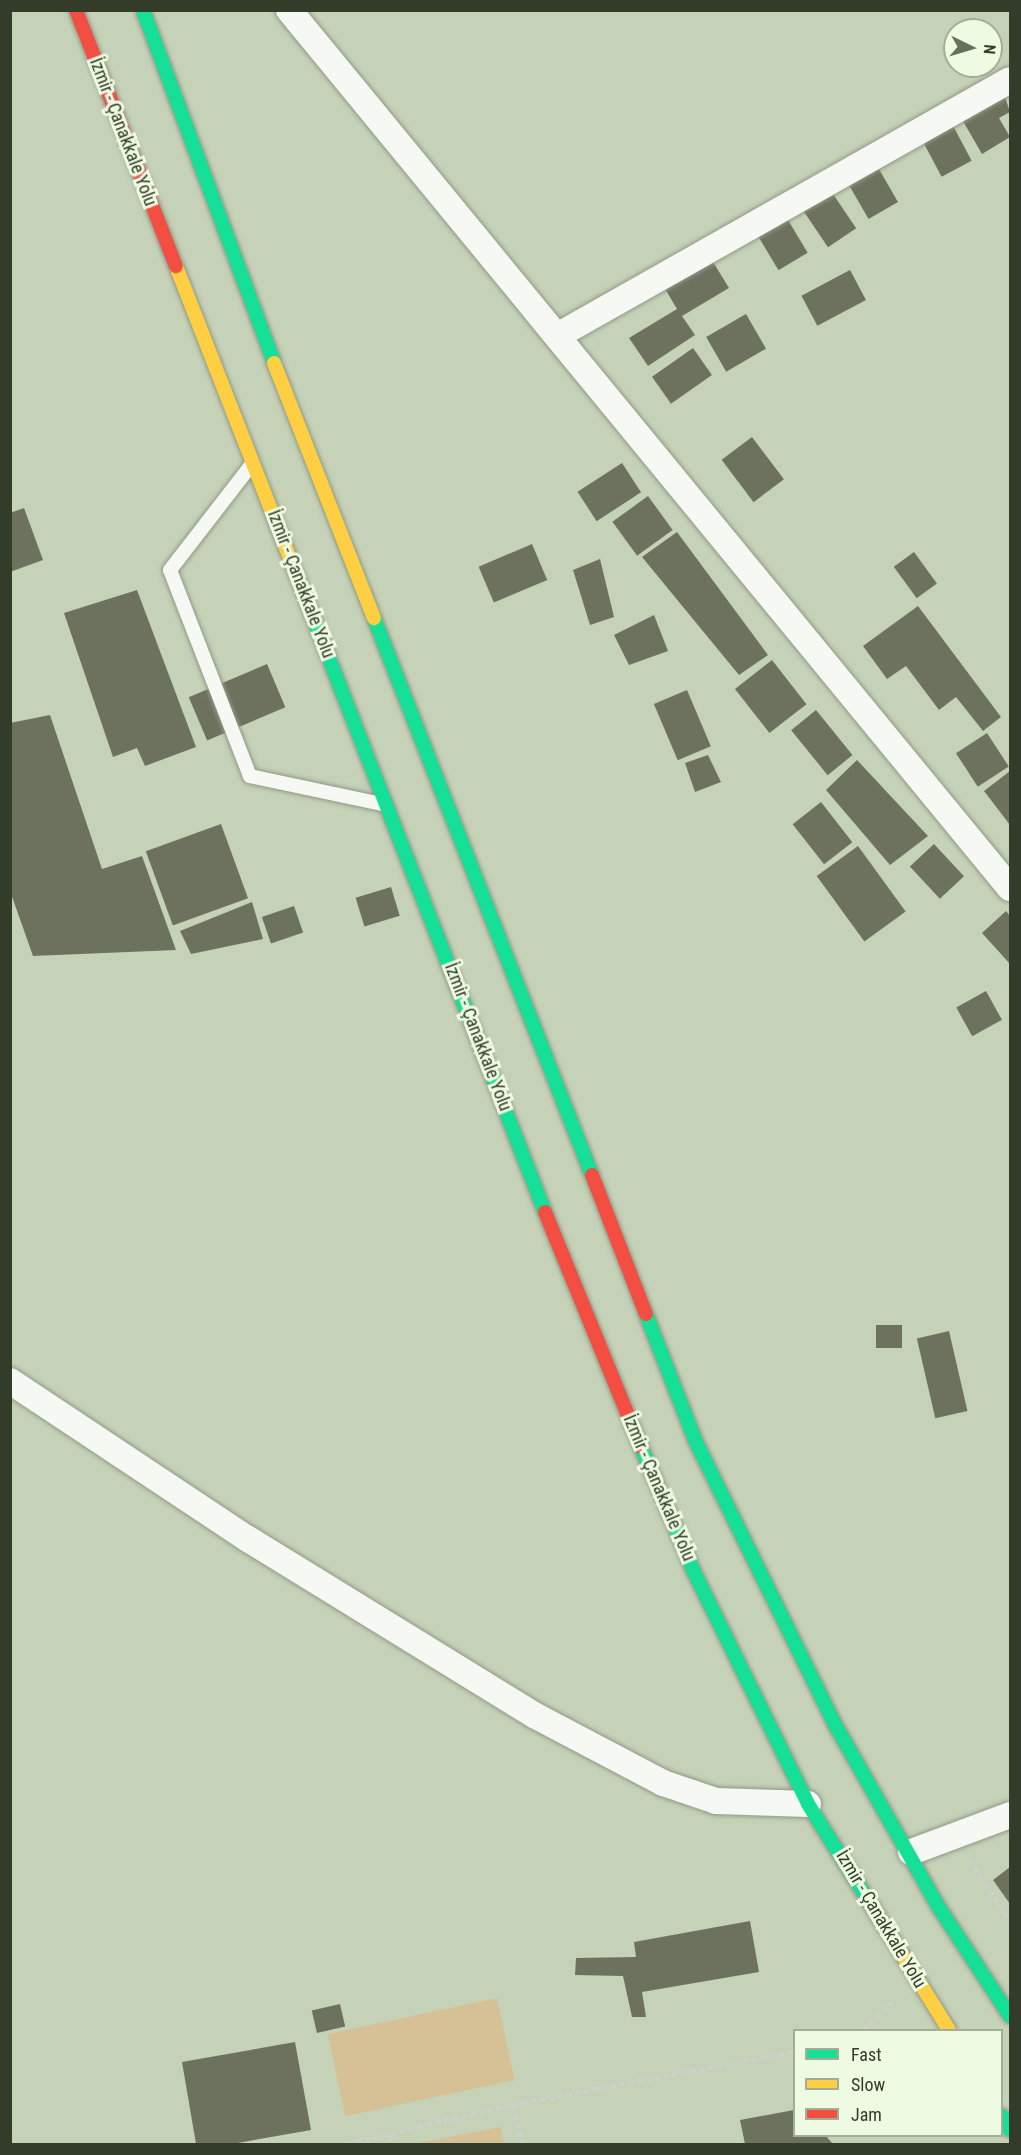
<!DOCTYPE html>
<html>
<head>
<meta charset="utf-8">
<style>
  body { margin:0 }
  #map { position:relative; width:1021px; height:2155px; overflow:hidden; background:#c6d2b8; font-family:"Roboto Condensed",sans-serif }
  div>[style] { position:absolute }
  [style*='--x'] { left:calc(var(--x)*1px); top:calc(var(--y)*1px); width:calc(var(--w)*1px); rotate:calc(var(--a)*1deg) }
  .green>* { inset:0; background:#d6c096; transform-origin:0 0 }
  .building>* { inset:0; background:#6d725f; transform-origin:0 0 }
  .path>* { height:4px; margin-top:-2px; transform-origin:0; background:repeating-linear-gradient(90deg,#ced1ca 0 6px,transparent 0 9px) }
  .roads { filter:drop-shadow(0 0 2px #919a85) drop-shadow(0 0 2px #919a85) }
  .lane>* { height:14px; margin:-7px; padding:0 7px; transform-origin:7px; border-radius:7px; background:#f6f8f4 }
  .street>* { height:26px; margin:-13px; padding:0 13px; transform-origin:13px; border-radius:13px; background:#f6f8f4 }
  .fast>* { height:14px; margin:-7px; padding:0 7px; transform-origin:7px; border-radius:7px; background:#16e098 }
  .slow>* { height:14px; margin:-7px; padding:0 7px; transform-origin:7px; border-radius:7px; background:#ffcf43 }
  .jam>* { height:14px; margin:-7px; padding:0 7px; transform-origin:7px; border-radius:7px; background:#f24e42 }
  span { translate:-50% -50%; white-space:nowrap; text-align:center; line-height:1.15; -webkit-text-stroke:6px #eefae1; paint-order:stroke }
  .street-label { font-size:18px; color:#333c29 }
  .frame { position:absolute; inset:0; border:12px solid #333c29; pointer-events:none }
  .legend { position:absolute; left:793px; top:2029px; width:210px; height:108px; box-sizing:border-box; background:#eefae1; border:2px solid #a3ae97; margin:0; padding:8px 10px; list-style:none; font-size:18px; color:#333c29 }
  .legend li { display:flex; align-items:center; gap:12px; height:30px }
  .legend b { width:30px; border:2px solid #a3ae97 }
  .north { position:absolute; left:943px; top:18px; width:60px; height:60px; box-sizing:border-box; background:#eefae1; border:2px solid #a3ae97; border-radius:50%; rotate:95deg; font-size:16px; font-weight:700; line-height:24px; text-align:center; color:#333c29 }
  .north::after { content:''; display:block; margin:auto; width:21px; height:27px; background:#66705b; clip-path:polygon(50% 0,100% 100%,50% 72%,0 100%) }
</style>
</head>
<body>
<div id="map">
  <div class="green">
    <i style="left:497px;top:1998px;width:84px;height:173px;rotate:78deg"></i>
    <i style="clip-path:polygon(500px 2127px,504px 2144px,415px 2144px)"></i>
  </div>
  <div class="building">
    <i style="clip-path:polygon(1003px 91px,1010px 112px,999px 118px,1010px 137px,982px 154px,960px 116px)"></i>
    <i style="left:951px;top:122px;width:44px;height:34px;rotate:62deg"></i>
    <i style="left:876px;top:164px;width:44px;height:34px;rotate:60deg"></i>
    <i style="left:831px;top:191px;width:45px;height:34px;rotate:56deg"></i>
    <i style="left:785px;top:215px;width:44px;height:34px;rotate:59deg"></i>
    <i style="clip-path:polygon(705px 249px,729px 288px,682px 316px,695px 335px,648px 366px,629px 338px,677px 309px,658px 277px)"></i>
    <i style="left:850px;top:270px;width:34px;height:55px;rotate:62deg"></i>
    <i style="left:746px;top:314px;width:40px;height:46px;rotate:60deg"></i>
    <i style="left:693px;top:348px;width:33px;height:50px;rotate:55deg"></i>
    <i style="left:752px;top:437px;width:53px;height:38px;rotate:53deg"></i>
    <i style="left:622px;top:463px;width:35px;height:53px;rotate:57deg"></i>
    <i style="left:648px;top:496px;width:42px;height:44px;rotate:54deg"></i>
    <i style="clip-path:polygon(24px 508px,43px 560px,10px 572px,10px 513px)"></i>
    <i style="clip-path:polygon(677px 532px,768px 655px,739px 675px,642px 557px)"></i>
    <i style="left:532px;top:544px;width:39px;height:58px;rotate:67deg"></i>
    <i style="left:914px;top:552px;width:39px;height:25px;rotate:54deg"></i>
    <i style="clip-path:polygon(600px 559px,614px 617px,590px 625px,573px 570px)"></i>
    <i style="clip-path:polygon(137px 590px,196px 747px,145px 766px,137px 748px,113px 757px,64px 613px)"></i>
    <i style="clip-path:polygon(918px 606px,1001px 717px,983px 731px,956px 697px,939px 710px,906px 666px,887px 679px,863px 646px)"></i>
    <i style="clip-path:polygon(654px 615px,668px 651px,629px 665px,614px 635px)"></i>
    <i style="left:772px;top:660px;width:56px;height:47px;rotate:52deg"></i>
    <i style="left:267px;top:664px;width:47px;height:85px;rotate:67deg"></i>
    <i style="left:687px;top:690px;width:61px;height:36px;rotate:67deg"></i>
    <i style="left:816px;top:710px;width:58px;height:32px;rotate:51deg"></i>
    <i style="clip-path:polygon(50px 715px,102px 869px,142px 856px,176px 950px,33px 956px,10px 891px,10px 723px)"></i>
    <i style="left:987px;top:733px;width:40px;height:37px;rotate:57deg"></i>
    <i style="clip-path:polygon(708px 755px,721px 782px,695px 792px,685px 763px)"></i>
    <i style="clip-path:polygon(857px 760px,928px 836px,890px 865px,826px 790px)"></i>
    <i style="clip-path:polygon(1010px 771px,1010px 825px,984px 791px)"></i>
    <i style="left:821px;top:802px;width:51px;height:36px;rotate:52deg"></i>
    <i style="left:221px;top:824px;width:79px;height:80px;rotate:70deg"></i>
    <i style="left:934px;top:844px;width:44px;height:33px;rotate:47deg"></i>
    <i style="left:858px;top:846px;width:81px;height:51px;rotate:54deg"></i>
    <i style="left:391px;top:887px;width:30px;height:37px;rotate:73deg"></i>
    <i style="clip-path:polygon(252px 902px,263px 939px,191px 954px,180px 931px)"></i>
    <i style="left:294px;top:906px;width:28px;height:34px;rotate:71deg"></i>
    <i style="clip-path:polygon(1006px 911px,1010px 916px,1010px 964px,982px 933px)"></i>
    <i style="left:986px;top:991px;width:33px;height:34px;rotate:61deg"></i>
    <i style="left:876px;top:1325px;width:26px;height:23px"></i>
    <i style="left:949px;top:1331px;width:82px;height:33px;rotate:77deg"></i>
    <i style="clip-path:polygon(1010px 1867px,1010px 1904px,993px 1880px)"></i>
    <i style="clip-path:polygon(750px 1921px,759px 1972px,642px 1992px,646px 2017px,632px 2017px,623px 1976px,575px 1975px,576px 1958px,636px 1957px,634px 1942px)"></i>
    <i style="left:340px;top:2004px;width:23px;height:29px;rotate:77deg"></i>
    <i style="clip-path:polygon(295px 2042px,311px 2130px,232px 2144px,196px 2144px,182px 2062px)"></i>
    <i style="clip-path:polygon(794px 2110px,794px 2136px,826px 2136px,833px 2144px,745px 2144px,740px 2120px)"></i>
  </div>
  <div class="path">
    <i style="--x:969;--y:1860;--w:74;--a:56.5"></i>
    <i style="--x:863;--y:2030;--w:41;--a:-43"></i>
    <i style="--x:513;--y:2105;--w:40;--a:77"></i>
    <i style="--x:389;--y:2135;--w:9;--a:77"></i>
    <i style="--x:347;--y:2144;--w:171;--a:-13.2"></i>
    <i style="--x:513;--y:2105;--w:286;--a:-10.7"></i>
  </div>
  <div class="roads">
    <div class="lane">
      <i style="--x:252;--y:464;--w:134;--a:127.7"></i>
      <i style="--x:170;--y:570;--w:221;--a:68.8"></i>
      <i style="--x:250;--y:776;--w:135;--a:12"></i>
    </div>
    <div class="street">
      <i style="--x:289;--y:10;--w:1136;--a:50.61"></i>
      <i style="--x:557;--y:336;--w:520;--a:-29.47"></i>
      <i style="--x:10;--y:1381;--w:286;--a:33.6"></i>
      <i style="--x:248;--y:1539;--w:336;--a:31.6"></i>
      <i style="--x:534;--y:1715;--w:146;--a:27.8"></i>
      <i style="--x:663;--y:1783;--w:56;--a:18.8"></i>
      <i style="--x:716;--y:1801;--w:92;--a:1.9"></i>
      <i style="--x:911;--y:1852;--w:106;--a:-20.5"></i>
    </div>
    <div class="fast">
      <i style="--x:143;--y:10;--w:377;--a:69.6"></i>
      <i style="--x:293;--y:566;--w:693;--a:68.69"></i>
      <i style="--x:374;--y:618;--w:598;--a:68.63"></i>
      <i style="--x:646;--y:1314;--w:137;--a:68.7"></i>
      <i style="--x:696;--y:1442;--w:319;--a:63.8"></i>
      <i style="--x:837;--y:1728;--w:208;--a:60.4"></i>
      <i style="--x:940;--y:1909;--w:128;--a:56.8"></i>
      <i style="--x:641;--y:1447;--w:136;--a:67"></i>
      <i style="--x:694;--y:1572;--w:258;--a:63.8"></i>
      <i style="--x:808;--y:1804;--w:179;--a:58"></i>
      <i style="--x:1002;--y:2116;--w:16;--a:60"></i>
    </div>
    <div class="slow">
      <i style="--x:176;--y:266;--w:322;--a:68.7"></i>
      <i style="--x:274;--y:363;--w:274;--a:68.6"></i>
      <i style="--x:903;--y:1956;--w:87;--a:58.1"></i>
    </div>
    <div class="jam">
      <i style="--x:76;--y:10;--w:275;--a:68.7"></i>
      <i style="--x:592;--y:1175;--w:149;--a:68.8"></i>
      <i style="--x:545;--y:1212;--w:254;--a:67.8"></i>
    </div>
  </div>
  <div class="street-label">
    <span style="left:123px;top:132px;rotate:69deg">İzmir - Çanakkale Yolu</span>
    <span style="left:301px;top:584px;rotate:69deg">İzmir - Çanakkale Yolu</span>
    <span style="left:478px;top:1037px;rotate:69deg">İzmir - Çanakkale Yolu</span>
    <span style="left:659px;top:1488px;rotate:67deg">İzmir - Çanakkale Yolu</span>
    <span style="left:881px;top:1919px;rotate:59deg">İzmir - Çanakkale Yolu</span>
  </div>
  <div class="frame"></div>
  <ul class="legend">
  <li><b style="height:8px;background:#16e098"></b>Fast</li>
  <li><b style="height:8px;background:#ffcf43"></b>Slow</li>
  <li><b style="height:8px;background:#f24e42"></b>Jam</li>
  </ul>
  <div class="north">N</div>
</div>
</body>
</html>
